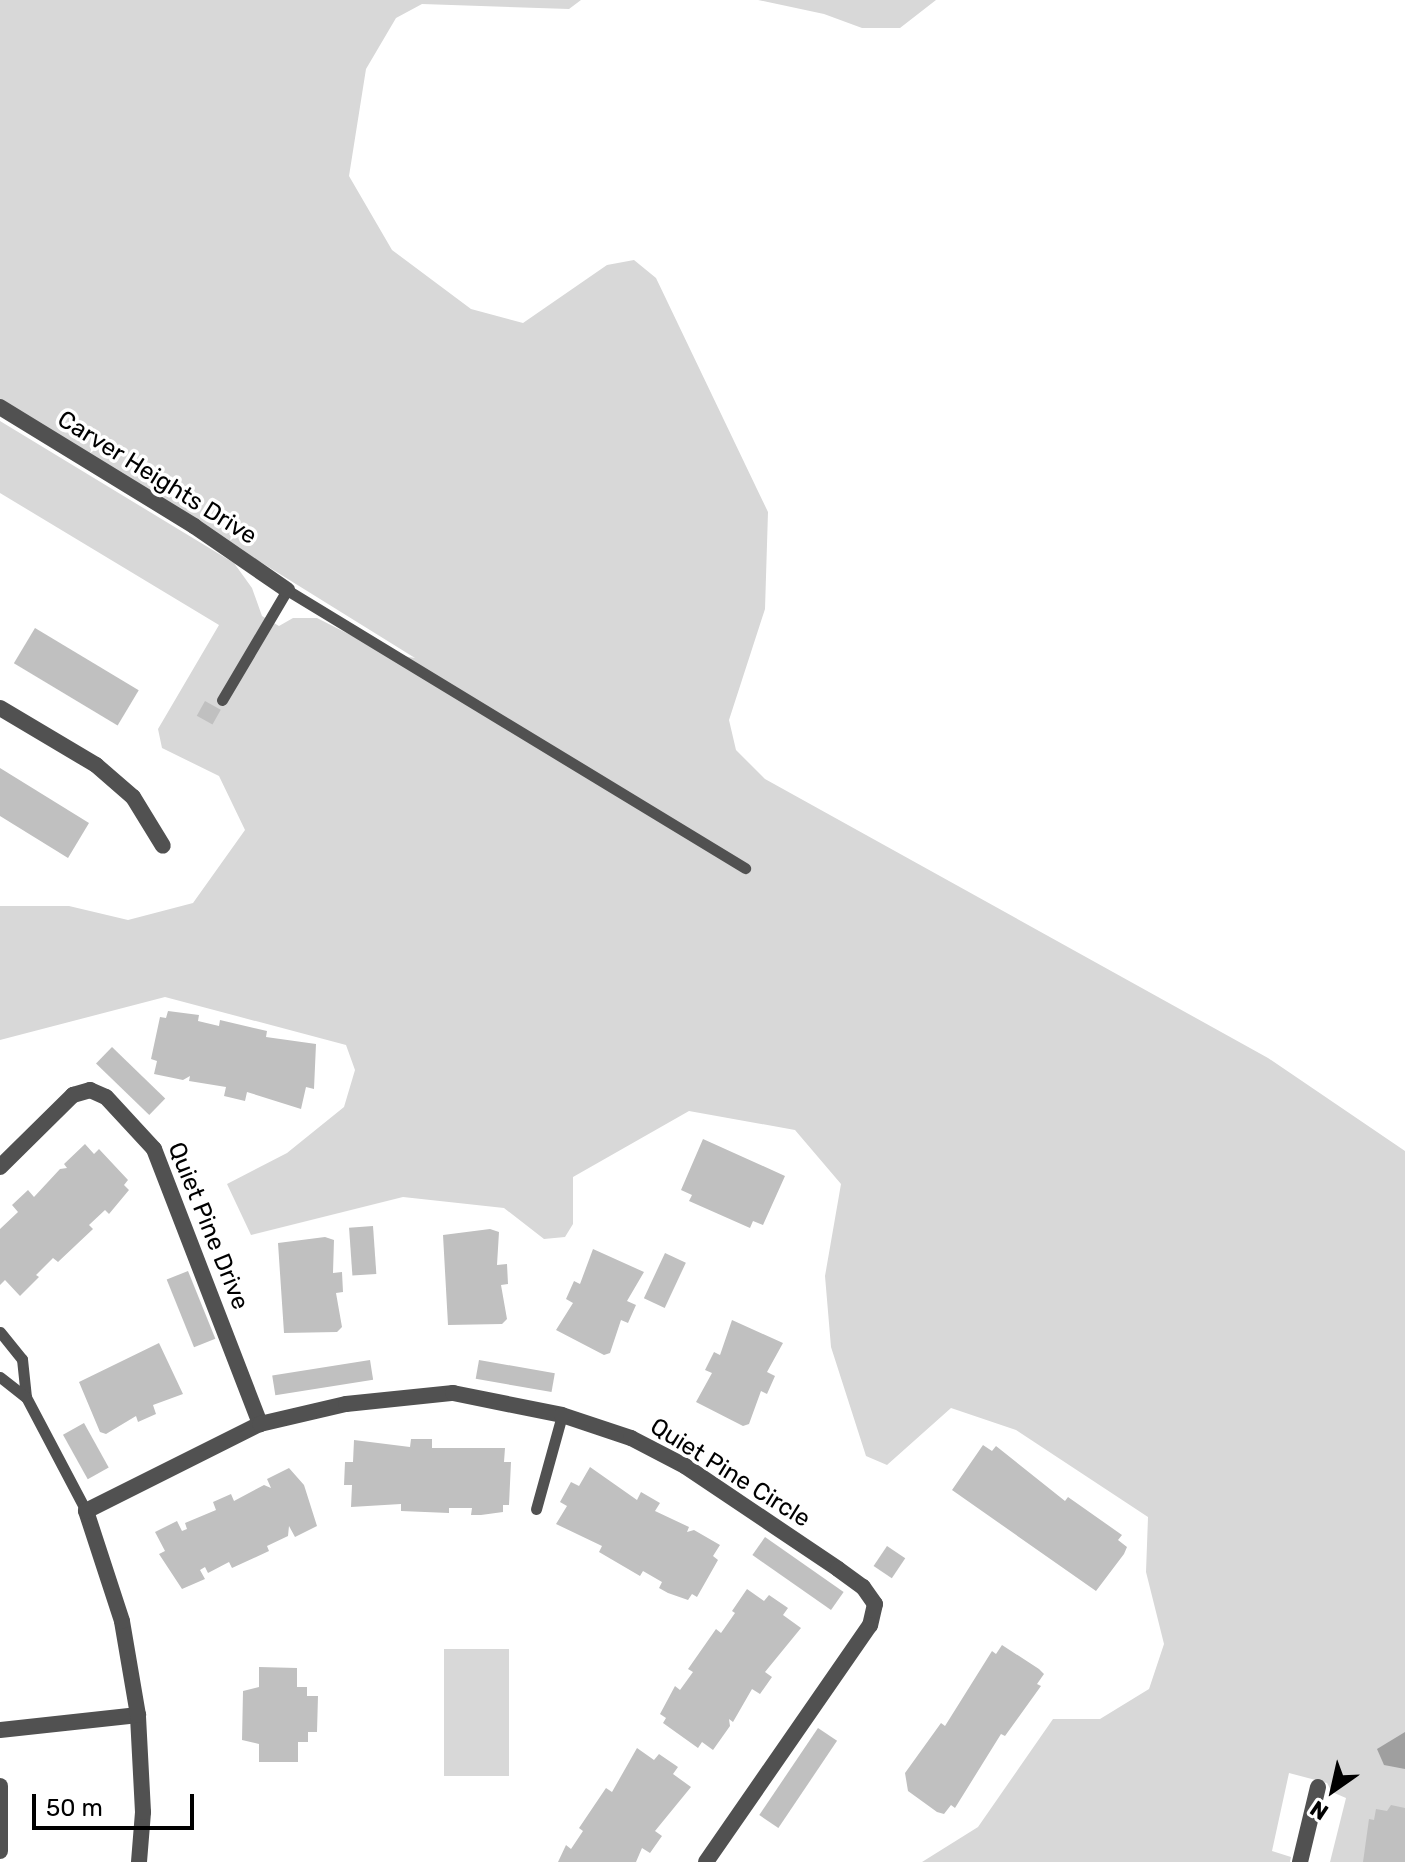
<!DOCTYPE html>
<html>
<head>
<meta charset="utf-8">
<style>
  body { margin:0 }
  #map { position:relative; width:1405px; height:1862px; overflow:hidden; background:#fff; font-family:Rubik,sans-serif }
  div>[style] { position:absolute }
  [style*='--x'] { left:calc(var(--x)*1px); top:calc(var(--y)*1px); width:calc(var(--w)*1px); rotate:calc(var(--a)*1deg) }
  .green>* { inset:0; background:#d8d8d8; transform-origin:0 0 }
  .water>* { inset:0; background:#9f9f9f }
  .building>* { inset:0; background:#c0c0c0; transform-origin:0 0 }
  .service>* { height:11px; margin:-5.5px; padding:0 5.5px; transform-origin:5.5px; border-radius:5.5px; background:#515151 }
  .minor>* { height:16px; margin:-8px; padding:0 8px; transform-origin:8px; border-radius:8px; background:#515151 }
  span { translate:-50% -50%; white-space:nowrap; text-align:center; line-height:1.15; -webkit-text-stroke:7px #fff; paint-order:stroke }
  .street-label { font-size:24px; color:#000 }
  .north { position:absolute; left:1293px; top:1750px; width:80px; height:80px; -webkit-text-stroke:6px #fff; paint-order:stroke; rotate:214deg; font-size:22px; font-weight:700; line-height:32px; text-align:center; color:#000 }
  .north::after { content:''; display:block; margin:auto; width:28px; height:36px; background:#000; clip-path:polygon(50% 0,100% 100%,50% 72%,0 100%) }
  .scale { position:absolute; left:32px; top:1794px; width:162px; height:36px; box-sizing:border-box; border:4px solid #000; border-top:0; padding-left:10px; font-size:24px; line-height:28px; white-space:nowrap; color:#000; -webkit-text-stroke:6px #fff; paint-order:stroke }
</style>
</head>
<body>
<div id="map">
  <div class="green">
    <i style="clip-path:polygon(0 0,581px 0,569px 9px,422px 4px,396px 18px,366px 69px,349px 176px,392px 250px,471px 309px,523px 323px,607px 265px,634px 260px,656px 278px,768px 512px,765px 609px,729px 720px,736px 750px,765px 779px,1268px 1058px,1405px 1151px,1405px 1862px,1330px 1862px,1346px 1798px,1332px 1792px,1327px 1783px,1289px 1773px,1272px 1851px,1291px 1857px,1290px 1862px,922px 1862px,978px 1827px,1053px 1719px,1100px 1719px,1149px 1689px,1164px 1644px,1146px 1572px,1148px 1517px,1016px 1430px,951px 1408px,887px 1465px,866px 1456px,831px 1347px,825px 1276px,841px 1184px,795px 1130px,689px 1111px,573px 1177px,573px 1224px,565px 1237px,544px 1239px,504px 1208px,403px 1197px,251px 1235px,227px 1184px,287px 1153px,344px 1107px,355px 1070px,346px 1045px,165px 997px,0 1040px,0 906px,69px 906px,128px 920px,193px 903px,245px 830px,219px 776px,162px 748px,158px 729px,219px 625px,0 493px,0 421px,234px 563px,252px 588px,262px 616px,279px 626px,293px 618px,317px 618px,386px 653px,415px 658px,0 400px)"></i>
    <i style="clip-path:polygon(758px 0,936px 0,900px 28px,862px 28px,824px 14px)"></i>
    <i style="left:444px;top:1649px;width:65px;height:127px"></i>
  </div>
  <div class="water">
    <i style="clip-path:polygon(1405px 1732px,1405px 1769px,1384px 1765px,1377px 1749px)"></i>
  </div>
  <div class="building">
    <i style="left:35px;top:628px;width:121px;height:41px;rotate:31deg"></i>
    <i style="left:205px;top:701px;width:18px;height:17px;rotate:29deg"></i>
    <i style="clip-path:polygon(0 768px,89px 823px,68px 858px,0 816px)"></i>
    <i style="clip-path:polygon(168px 1011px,199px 1015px,198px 1021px,219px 1026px,220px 1020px,267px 1031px,266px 1037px,316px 1044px,314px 1089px,306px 1087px,301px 1109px,247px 1092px,245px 1101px,224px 1096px,226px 1087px,189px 1081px,190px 1076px,183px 1080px,154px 1074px,157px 1061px,151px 1059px,160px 1017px,166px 1018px)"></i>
    <i style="left:112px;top:1047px;width:74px;height:23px;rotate:44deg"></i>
    <i style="clip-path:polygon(703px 1139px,785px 1176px,763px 1225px,753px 1221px,750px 1228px,689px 1201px,692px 1195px,681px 1190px)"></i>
    <i style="clip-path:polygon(85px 1144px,94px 1154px,99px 1149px,128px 1180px,124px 1185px,129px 1190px,109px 1214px,105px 1210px,89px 1225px,93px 1229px,58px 1262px,53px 1258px,36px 1275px,39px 1277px,20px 1296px,5px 1280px,0 1285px,0 1229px,18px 1212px,12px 1205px,28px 1190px,34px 1197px,60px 1169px,67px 1168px,64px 1164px)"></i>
    <i style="left:373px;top:1226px;width:48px;height:24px;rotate:86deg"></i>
    <i style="clip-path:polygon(490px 1229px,499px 1232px,497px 1265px,507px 1264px,508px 1284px,501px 1285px,507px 1319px,502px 1324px,448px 1325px,443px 1235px)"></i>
    <i style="clip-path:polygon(325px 1237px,334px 1240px,333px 1273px,342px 1272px,343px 1292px,336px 1293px,342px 1327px,337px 1332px,284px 1333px,278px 1243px)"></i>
    <i style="clip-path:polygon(593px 1249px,644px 1272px,627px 1301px,636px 1305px,628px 1323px,621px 1320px,610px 1353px,604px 1355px,556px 1330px,573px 1303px,566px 1299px,574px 1281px,580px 1284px)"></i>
    <i style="left:665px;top:1253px;width:23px;height:50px;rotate:25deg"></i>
    <i style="left:188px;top:1271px;width:73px;height:23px;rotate:68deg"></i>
    <i style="clip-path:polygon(732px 1320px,783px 1343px,767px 1372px,775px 1376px,767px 1394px,761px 1391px,749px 1424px,743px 1426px,696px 1402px,712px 1373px,705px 1370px,714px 1352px,720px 1355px)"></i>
    <i style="clip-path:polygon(159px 1343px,183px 1394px,153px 1405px,156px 1414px,138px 1422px,136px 1416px,106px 1434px,100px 1432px,79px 1382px)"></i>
    <i style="left:370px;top:1360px;width:20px;height:99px;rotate:81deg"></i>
    <i style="left:479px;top:1360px;width:77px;height:19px;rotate:10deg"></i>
    <i style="left:84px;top:1423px;width:51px;height:24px;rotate:61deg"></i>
    <i style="clip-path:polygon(411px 1439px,432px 1439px,432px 1448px,505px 1448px,504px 1462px,511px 1462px,509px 1505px,503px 1505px,503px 1512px,481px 1515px,471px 1515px,472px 1508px,449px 1508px,449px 1513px,401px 1511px,401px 1504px,351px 1507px,352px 1485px,344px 1485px,345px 1462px,353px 1462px,354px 1440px,410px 1447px)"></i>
    <i style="clip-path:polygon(983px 1445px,992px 1451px,996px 1446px,1065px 1501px,1068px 1497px,1122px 1535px,1118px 1540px,1127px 1547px,1124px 1554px,1096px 1591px,952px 1490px)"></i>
    <i style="clip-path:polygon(590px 1467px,637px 1500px,641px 1492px,660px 1503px,655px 1511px,689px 1527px,687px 1532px,694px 1530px,720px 1545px,713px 1556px,718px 1560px,697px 1597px,692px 1594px,688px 1600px,668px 1593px,659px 1588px,662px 1582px,643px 1571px,640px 1576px,599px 1552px,602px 1546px,556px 1524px,567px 1506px,560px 1502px,571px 1482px,579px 1486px)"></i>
    <i style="clip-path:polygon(289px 1468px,304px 1485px,317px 1526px,295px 1537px,289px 1526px,288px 1536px,267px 1546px,269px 1551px,232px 1568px,229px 1562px,208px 1573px,205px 1567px,200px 1570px,205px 1579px,182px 1589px,159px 1554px,165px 1551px,155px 1532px,177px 1521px,182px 1531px,187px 1529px,185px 1523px,216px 1510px,213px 1502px,231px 1494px,234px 1501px,264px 1485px,271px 1488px,267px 1479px)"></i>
    <i style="left:765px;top:1537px;width:96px;height:22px;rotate:35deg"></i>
    <i style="left:887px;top:1546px;width:22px;height:24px;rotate:34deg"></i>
    <i style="clip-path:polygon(747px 1589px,764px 1601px,769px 1595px,788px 1608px,783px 1615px,801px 1628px,765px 1672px,772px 1677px,760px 1694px,752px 1689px,733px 1722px,729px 1719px,730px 1726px,713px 1750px,702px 1742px,698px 1748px,663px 1723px,666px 1718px,660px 1714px,675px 1686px,680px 1690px,693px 1672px,688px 1669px,716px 1629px,721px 1633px,735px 1613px,732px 1611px)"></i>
    <i style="clip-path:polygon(1002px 1645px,1039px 1669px,1044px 1674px,1037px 1684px,1041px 1686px,1005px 1736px,1001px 1734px,955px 1808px,951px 1805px,944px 1814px,937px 1812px,908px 1791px,905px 1773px,941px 1723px,945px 1726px,992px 1651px,996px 1654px)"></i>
    <i style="clip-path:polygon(259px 1667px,297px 1668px,297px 1687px,307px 1687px,307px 1696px,318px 1696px,317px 1732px,308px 1732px,308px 1742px,298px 1742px,298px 1762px,259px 1762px,259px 1744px,242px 1740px,243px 1691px,259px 1687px)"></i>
    <i style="left:818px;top:1728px;width:23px;height:105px;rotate:34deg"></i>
    <i style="clip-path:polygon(637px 1748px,654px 1760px,659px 1754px,678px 1767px,673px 1774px,691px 1787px,655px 1831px,662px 1836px,650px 1853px,642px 1848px,636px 1862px,558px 1862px,566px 1845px,571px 1849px,583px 1831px,579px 1828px,606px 1788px,612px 1792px)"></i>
    <i style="clip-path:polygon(1391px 1805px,1405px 1808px,1405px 1862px,1363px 1862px,1369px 1819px,1374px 1820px,1376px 1809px,1387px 1811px)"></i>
  </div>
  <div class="service">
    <i style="--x:222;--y:700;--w:128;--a:-59.4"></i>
    <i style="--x:287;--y:590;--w:536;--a:31.26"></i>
    <i style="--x:0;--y:1332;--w:35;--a:51"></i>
    <i style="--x:22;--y:1359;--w:38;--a:84"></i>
    <i style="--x:26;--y:1397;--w:129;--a:62.2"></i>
    <i style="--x:0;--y:1377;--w:33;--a:38"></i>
    <i style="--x:536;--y:1509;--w:98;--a:-74.5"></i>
  </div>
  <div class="minor">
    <i style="--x:0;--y:407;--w:228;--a:31.5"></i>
    <i style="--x:194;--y:526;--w:113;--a:34.5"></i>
    <i style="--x:0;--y:708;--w:112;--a:30.7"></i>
    <i style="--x:96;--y:765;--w:49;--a:40.9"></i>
    <i style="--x:133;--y:797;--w:57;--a:58.5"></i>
    <i style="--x:0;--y:1167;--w:103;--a:-44.6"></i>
    <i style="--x:73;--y:1095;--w:18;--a:-16"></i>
    <i style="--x:90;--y:1090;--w:17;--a:24"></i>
    <i style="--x:106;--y:1097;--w:71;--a:47.3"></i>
    <i style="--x:154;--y:1149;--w:295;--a:68.9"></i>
    <i style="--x:0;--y:1730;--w:139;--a:-6.2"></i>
    <i style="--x:0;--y:1786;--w:65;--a:90"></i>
    <i style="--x:139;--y:1862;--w:50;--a:-85.4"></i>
    <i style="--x:143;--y:1812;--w:97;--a:-93"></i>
    <i style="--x:138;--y:1715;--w:95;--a:-99.7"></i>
    <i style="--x:122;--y:1621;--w:116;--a:-108.1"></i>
    <i style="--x:86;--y:1511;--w:195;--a:-26.6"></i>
    <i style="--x:260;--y:1424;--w:88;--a:-13.1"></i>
    <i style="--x:346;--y:1404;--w:108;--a:-5.9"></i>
    <i style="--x:453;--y:1393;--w:111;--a:11.4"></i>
    <i style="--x:562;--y:1415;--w:73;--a:18.4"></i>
    <i style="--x:631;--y:1438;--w:61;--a:27.4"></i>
    <i style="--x:685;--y:1466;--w:184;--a:33.9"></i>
    <i style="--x:838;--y:1569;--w:31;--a:36"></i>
    <i style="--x:863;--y:1587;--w:21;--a:55"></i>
    <i style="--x:875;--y:1604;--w:22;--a:103"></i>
    <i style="--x:870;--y:1625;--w:288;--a:124.7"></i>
    <i style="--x:1300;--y:1862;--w:77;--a:-76.5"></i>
  </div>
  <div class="street-label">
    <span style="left:157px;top:478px;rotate:32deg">Carver Heights Drive</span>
    <span style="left:208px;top:1226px;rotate:68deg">Quiet Pine Drive</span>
    <span style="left:730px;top:1473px;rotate:32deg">Quiet Pine Circle</span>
  </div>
  <div class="north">N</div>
  <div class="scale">50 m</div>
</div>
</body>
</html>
